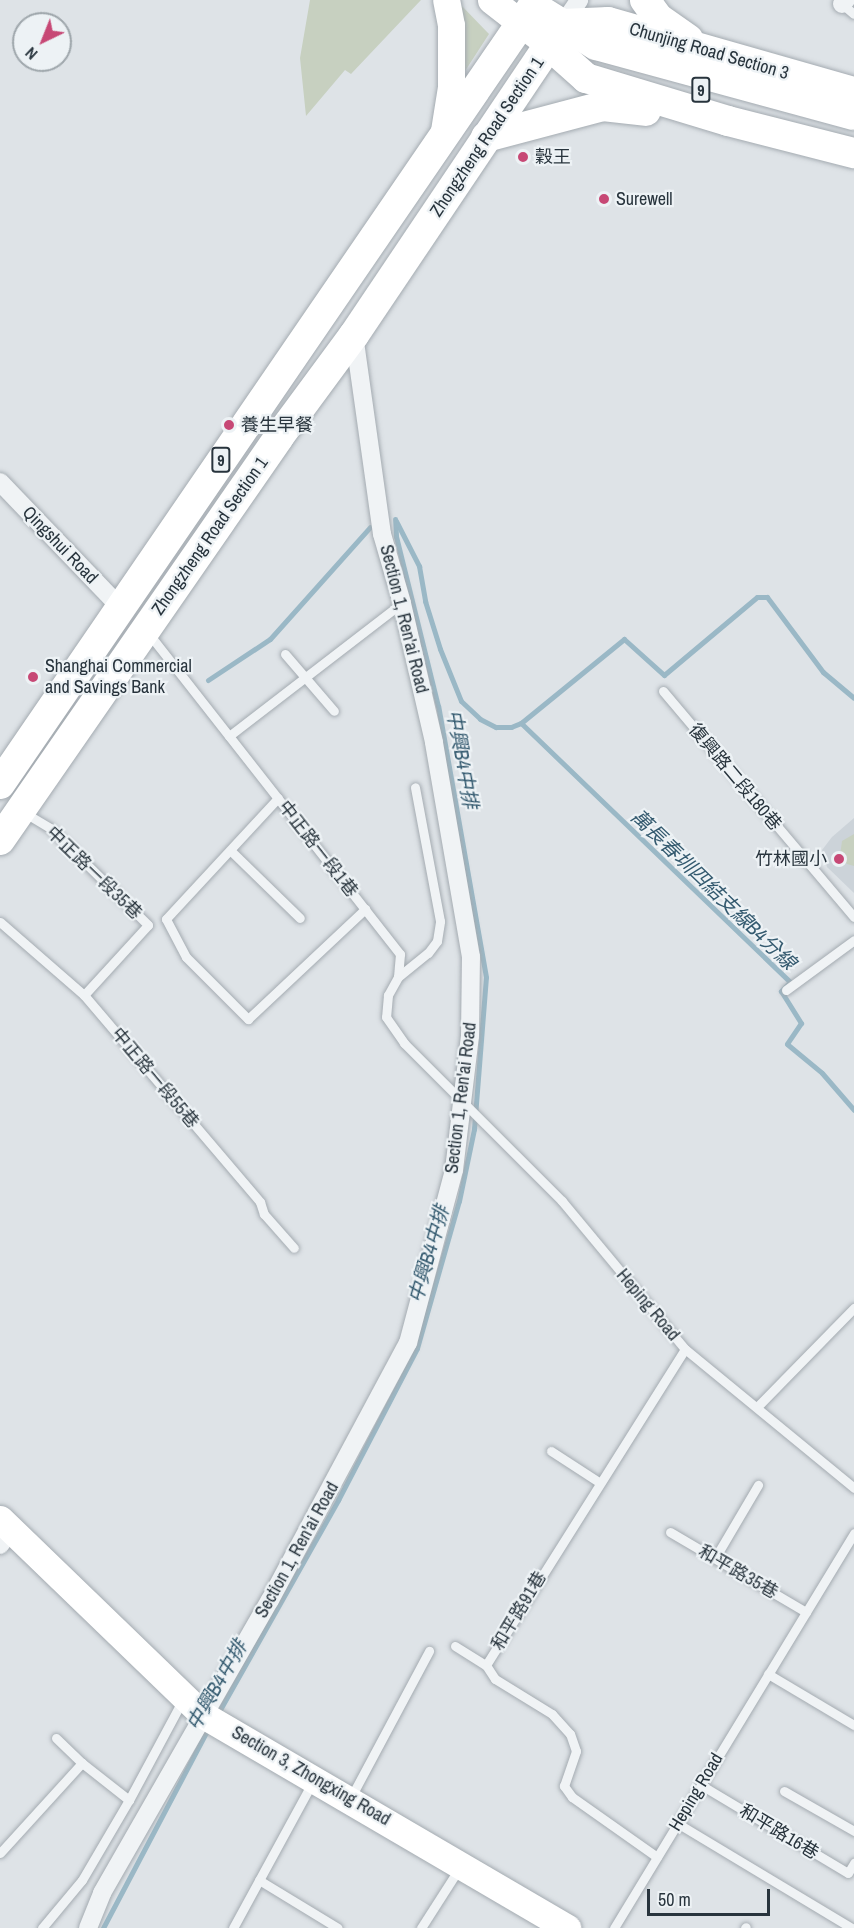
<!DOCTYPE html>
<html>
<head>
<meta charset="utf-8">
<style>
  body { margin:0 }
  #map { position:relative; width:854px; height:1928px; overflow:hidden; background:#dee3e7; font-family:"Archivo Narrow","Noto Sans TC",sans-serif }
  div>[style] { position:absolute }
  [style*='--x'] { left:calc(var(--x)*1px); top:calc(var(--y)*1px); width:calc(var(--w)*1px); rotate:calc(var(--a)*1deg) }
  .built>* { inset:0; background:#ccd3d9 }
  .green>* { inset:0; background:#c7d0c0 }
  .stream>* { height:5px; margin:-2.5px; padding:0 2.5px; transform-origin:2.5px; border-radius:2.5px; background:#9ab8c6 }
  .roads { filter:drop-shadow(0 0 2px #a4abb1) drop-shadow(0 0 2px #a4abb1) }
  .lane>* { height:9px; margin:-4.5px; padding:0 4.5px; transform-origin:4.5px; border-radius:4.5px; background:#f0f3f5 }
  .street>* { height:18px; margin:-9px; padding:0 9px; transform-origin:9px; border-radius:9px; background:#f0f3f5 }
  .secondary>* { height:27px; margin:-13.5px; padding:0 13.5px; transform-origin:13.5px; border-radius:13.5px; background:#fff }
  .primary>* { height:30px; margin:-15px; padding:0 15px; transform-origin:15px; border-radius:15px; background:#fff }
  .dots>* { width:16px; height:16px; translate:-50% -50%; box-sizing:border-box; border:3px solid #edf2f5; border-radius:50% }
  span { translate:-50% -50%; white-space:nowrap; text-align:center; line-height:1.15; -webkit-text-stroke:4.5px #edf2f5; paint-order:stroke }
  .shield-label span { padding:2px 4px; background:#edf2f5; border:2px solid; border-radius:4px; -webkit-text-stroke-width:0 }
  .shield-label { font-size:16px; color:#28343d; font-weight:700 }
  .street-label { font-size:18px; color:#28343d }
  .poi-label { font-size:18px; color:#28343d }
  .left { translate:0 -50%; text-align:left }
  .right { translate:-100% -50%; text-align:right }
  .water-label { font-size:20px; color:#345a6f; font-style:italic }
  .north { position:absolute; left:12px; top:12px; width:60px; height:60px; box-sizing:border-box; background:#edf2f5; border:2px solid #9ea6ab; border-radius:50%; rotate:223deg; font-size:16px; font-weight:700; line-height:24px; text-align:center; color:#28343d }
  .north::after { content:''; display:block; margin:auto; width:21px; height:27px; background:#c74875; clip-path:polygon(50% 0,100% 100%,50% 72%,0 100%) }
  .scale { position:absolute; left:647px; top:1889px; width:123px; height:27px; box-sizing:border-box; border:3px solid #28343d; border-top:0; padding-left:8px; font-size:18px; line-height:21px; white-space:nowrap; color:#28343d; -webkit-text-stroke:4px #edf2f5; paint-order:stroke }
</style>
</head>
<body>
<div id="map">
  <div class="built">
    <i style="clip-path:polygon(854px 818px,854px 893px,827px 867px,822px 850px,832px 837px)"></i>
  </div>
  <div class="green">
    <i style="clip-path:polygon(310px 0,421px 0,351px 74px,345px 70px,306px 116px,300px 58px)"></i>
    <i style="clip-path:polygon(458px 2px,489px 34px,465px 71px,462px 29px)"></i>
    <i style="clip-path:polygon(854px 834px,854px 866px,847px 864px,840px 856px,842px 841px)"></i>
  </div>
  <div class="stream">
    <i style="--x:396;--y:521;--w:51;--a:62.9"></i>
    <i style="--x:419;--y:566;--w:36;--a:80"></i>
    <i style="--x:425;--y:601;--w:50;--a:72.6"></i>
    <i style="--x:440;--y:649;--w:56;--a:68"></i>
    <i style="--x:461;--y:701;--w:26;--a:43"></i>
    <i style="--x:480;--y:719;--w:18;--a:27"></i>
    <i style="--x:496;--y:727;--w:15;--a:0"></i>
    <i style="--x:511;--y:727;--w:11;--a:-22"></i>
    <i style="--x:521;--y:723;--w:133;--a:-39.2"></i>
    <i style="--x:624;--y:639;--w:54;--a:42"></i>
    <i style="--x:664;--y:675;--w:121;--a:-40"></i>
    <i style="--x:757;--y:597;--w:10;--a:0"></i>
    <i style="--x:767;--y:597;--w:94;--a:53.3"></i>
    <i style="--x:823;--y:672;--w:40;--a:40"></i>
    <i style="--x:208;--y:680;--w:74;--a:-33.5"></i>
    <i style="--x:270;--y:639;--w:150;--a:-48.2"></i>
    <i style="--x:521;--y:723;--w:373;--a:43.9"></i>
    <i style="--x:790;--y:982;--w:13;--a:135"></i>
    <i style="--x:781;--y:991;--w:38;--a:58"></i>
    <i style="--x:801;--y:1023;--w:25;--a:124"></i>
    <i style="--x:787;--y:1044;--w:45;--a:39.6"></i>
    <i style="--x:822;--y:1073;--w:49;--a:49.1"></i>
    <i style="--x:217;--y:1715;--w:247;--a:-60.6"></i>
    <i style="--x:338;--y:1500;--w:171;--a:-62.5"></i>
    <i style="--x:417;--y:1348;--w:153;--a:-74.1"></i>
    <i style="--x:459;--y:1201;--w:74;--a:-78.2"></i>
    <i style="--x:474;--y:1129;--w:152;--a:-85.5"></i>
    <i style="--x:486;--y:977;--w:275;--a:-100"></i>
    <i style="--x:438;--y:706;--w:175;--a:-103.9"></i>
    <i style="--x:396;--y:536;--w:17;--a:-93"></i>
    <i style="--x:103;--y:1928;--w:227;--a:-62.2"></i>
  </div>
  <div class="roads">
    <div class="lane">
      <i style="--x:840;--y:2;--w:18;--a:41"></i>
      <i style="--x:149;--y:634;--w:407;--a:51.9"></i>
      <i style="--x:400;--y:954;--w:23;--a:95"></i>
      <i style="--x:398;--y:977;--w:21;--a:119"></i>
      <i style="--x:388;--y:995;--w:22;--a:95"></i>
      <i style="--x:386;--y:1017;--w:32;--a:55"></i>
      <i style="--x:404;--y:1043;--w:223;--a:45"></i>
      <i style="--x:562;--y:1201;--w:192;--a:50.3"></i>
      <i style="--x:685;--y:1349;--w:219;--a:39.4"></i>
      <i style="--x:285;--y:654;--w:75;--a:49.3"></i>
      <i style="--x:663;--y:691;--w:296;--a:49.8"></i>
      <i style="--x:229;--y:736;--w:218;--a:-37.6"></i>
      <i style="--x:278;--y:798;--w:165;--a:132.8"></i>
      <i style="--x:166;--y:919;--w:43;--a:62.2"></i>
      <i style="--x:186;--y:957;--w:88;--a:45"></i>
      <i style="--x:248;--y:1019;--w:161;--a:-43.2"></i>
      <i style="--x:25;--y:813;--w:29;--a:31"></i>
      <i style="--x:50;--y:828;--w:138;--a:44.7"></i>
      <i style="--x:148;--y:925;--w:95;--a:132.4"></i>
      <i style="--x:231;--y:851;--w:96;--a:44.2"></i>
      <i style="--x:0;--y:922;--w:111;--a:41"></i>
      <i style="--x:84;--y:995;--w:272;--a:49.6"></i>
      <i style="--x:260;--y:1202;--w:13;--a:72"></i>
      <i style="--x:264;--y:1214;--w:45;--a:48.6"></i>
      <i style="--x:398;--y:977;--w:38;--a:-39"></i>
      <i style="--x:428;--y:953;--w:15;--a:-53"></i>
      <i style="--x:437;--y:941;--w:20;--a:-81"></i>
      <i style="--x:440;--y:921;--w:136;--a:-100.6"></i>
      <i style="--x:786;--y:990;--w:84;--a:-36.3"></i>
      <i style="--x:757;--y:1407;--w:139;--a:-45.6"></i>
      <i style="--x:551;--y:1451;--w:57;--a:32.9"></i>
      <i style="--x:670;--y:1532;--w:158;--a:30.5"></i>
      <i style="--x:715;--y:1558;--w:85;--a:-59.5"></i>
      <i style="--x:455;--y:1646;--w:36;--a:32"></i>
      <i style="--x:768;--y:1674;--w:100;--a:30.7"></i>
      <i style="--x:56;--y:1738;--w:36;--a:44"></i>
      <i style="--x:701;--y:1785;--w:171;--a:30.9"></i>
      <i style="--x:848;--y:1873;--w:12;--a:-59"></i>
      <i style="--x:784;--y:1791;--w:81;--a:29.7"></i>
      <i style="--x:350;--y:1799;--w:168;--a:-61.9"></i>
      <i style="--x:677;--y:1823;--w:204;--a:31"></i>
      <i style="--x:0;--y:1853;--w:122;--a:-47.7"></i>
      <i style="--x:82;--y:1763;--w:60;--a:38.2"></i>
      <i style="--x:129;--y:1800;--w:112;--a:-61.8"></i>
      <i style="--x:657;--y:1857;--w:104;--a:-144.8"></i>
      <i style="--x:572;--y:1797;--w:14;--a:-126"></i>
      <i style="--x:564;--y:1786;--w:37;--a:-71"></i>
      <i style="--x:576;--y:1751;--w:18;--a:-109"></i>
      <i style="--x:570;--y:1734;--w:27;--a:-132"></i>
      <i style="--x:552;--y:1714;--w:67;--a:-148.4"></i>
      <i style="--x:495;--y:1679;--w:17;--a:-123"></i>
      <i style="--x:486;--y:1665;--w:373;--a:-57.8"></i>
      <i style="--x:259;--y:1880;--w:92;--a:31.3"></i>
      <i style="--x:42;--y:1928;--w:62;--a:-50.2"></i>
      <i style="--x:82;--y:1880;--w:93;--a:-59.6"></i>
      <i style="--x:233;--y:1928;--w:165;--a:-61.4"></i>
      <i style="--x:421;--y:1928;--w:72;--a:-57.4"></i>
      <i style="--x:614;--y:1928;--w:462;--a:-58.7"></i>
      <i style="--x:745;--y:1928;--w:1;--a:-45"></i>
    </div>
    <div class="street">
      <i style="--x:842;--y:4;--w:6;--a:-45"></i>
      <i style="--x:563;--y:24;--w:29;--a:-56"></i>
      <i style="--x:0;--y:482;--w:175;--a:46.2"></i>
      <i style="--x:0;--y:1545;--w:19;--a:-55"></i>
      <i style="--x:88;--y:1928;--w:38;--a:-68"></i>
      <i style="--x:102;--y:1893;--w:338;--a:-60.2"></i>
      <i style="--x:270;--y:1600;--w:292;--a:-61.8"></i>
      <i style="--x:408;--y:1343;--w:179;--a:-75.1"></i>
      <i style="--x:454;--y:1170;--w:135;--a:-83.2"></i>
      <i style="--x:470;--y:1036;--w:79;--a:-89.3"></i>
      <i style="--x:471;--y:957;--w:218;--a:-99.8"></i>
      <i style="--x:434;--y:742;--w:143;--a:-103"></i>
      <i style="--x:402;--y:603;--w:72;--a:-106.2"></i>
      <i style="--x:382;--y:534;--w:201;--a:-98"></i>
    </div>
    <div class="secondary">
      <i style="--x:491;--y:0;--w:73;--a:37.8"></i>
      <i style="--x:443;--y:137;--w:51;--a:-80.9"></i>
      <i style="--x:451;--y:87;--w:62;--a:-90"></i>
      <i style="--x:451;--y:25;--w:25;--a:-101"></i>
      <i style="--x:0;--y:1519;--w:282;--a:44"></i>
      <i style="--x:203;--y:1715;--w:422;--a:30.3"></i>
    </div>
    <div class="primary">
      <i style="--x:645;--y:0;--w:22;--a:54"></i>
      <i style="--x:658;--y:18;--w:37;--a:35"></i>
      <i style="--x:563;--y:24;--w:45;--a:-2.5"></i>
      <i style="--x:608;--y:22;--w:256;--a:15.9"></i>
      <i style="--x:549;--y:45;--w:50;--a:41.7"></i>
      <i style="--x:586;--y:78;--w:148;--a:16.8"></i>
      <i style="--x:728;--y:121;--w:130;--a:14.3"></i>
      <i style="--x:486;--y:137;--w:121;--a:-14.8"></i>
      <i style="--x:603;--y:106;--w:43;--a:6.6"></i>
      <i style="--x:0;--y:784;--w:943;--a:-55.59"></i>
      <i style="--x:533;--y:6;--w:74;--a:31.8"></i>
      <i style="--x:596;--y:45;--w:267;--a:15.2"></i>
      <i style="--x:0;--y:840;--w:489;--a:-55.3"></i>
      <i style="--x:278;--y:438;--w:128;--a:-53.6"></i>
      <i style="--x:354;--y:335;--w:375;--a:-56.1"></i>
    </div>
  </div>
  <div class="dots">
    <i style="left:523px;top:157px;background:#c74875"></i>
    <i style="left:604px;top:199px;background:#c74875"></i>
    <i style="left:229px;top:425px;background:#c74875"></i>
    <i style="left:33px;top:677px;background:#c74875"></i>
    <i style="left:839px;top:859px;background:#c74875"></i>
  </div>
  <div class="shield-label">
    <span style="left:701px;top:90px">9</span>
    <span style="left:221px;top:460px">9</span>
  </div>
  <div class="street-label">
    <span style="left:709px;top:51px;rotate:16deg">Chunjing Road Section 3</span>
    <span style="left:487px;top:137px;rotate:-56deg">Zhongzheng Road Section 1</span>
    <span style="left:210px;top:536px;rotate:-55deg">Zhongzheng Road Section 1</span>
    <span style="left:60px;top:545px;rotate:46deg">Qingshui Road</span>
    <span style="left:404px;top:619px;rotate:76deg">Section 1, Ren'ai Road</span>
    <span style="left:735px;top:777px;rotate:50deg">復興路二段180巷</span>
    <span style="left:318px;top:849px;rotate:52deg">中正路一段1巷</span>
    <span style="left:94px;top:873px;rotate:44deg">中正路一段35巷</span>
    <span style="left:155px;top:1078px;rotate:50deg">中正路一段55巷</span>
    <span style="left:461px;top:1098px;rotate:-83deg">Section 1, Ren'ai Road</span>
    <span style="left:648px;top:1305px;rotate:50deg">Heping Road</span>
    <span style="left:297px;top:1550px;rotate:-61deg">Section 1, Ren'ai Road</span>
    <span style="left:738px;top:1572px;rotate:30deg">和平路35巷</span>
    <span style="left:519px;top:1611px;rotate:-59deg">和平路91巷</span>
    <span style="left:311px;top:1776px;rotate:30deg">Section 3, Zhongxing Road</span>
    <span style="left:696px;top:1792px;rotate:-59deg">Heping Road</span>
    <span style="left:779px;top:1832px;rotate:31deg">和平路16巷</span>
  </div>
  <div class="poi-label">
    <span class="left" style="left:535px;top:157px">穀王</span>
    <span class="left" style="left:616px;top:199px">Surewell</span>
    <span class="left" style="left:241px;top:425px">養生早餐</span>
    <span class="left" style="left:45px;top:677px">Shanghai Commercial<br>and Savings Bank</span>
    <span class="right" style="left:827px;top:859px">竹林國小</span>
  </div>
  <div class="water-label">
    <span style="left:463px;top:759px;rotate:80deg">中興B4中排</span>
    <span style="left:714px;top:889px;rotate:44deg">萬長春圳四結支線B4分線</span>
    <span style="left:428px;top:1254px;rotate:-74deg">中興B4中排</span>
    <span style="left:216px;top:1685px;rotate:-60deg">中興B4中排</span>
  </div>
  <div class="north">N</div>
  <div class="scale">50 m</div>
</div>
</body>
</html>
